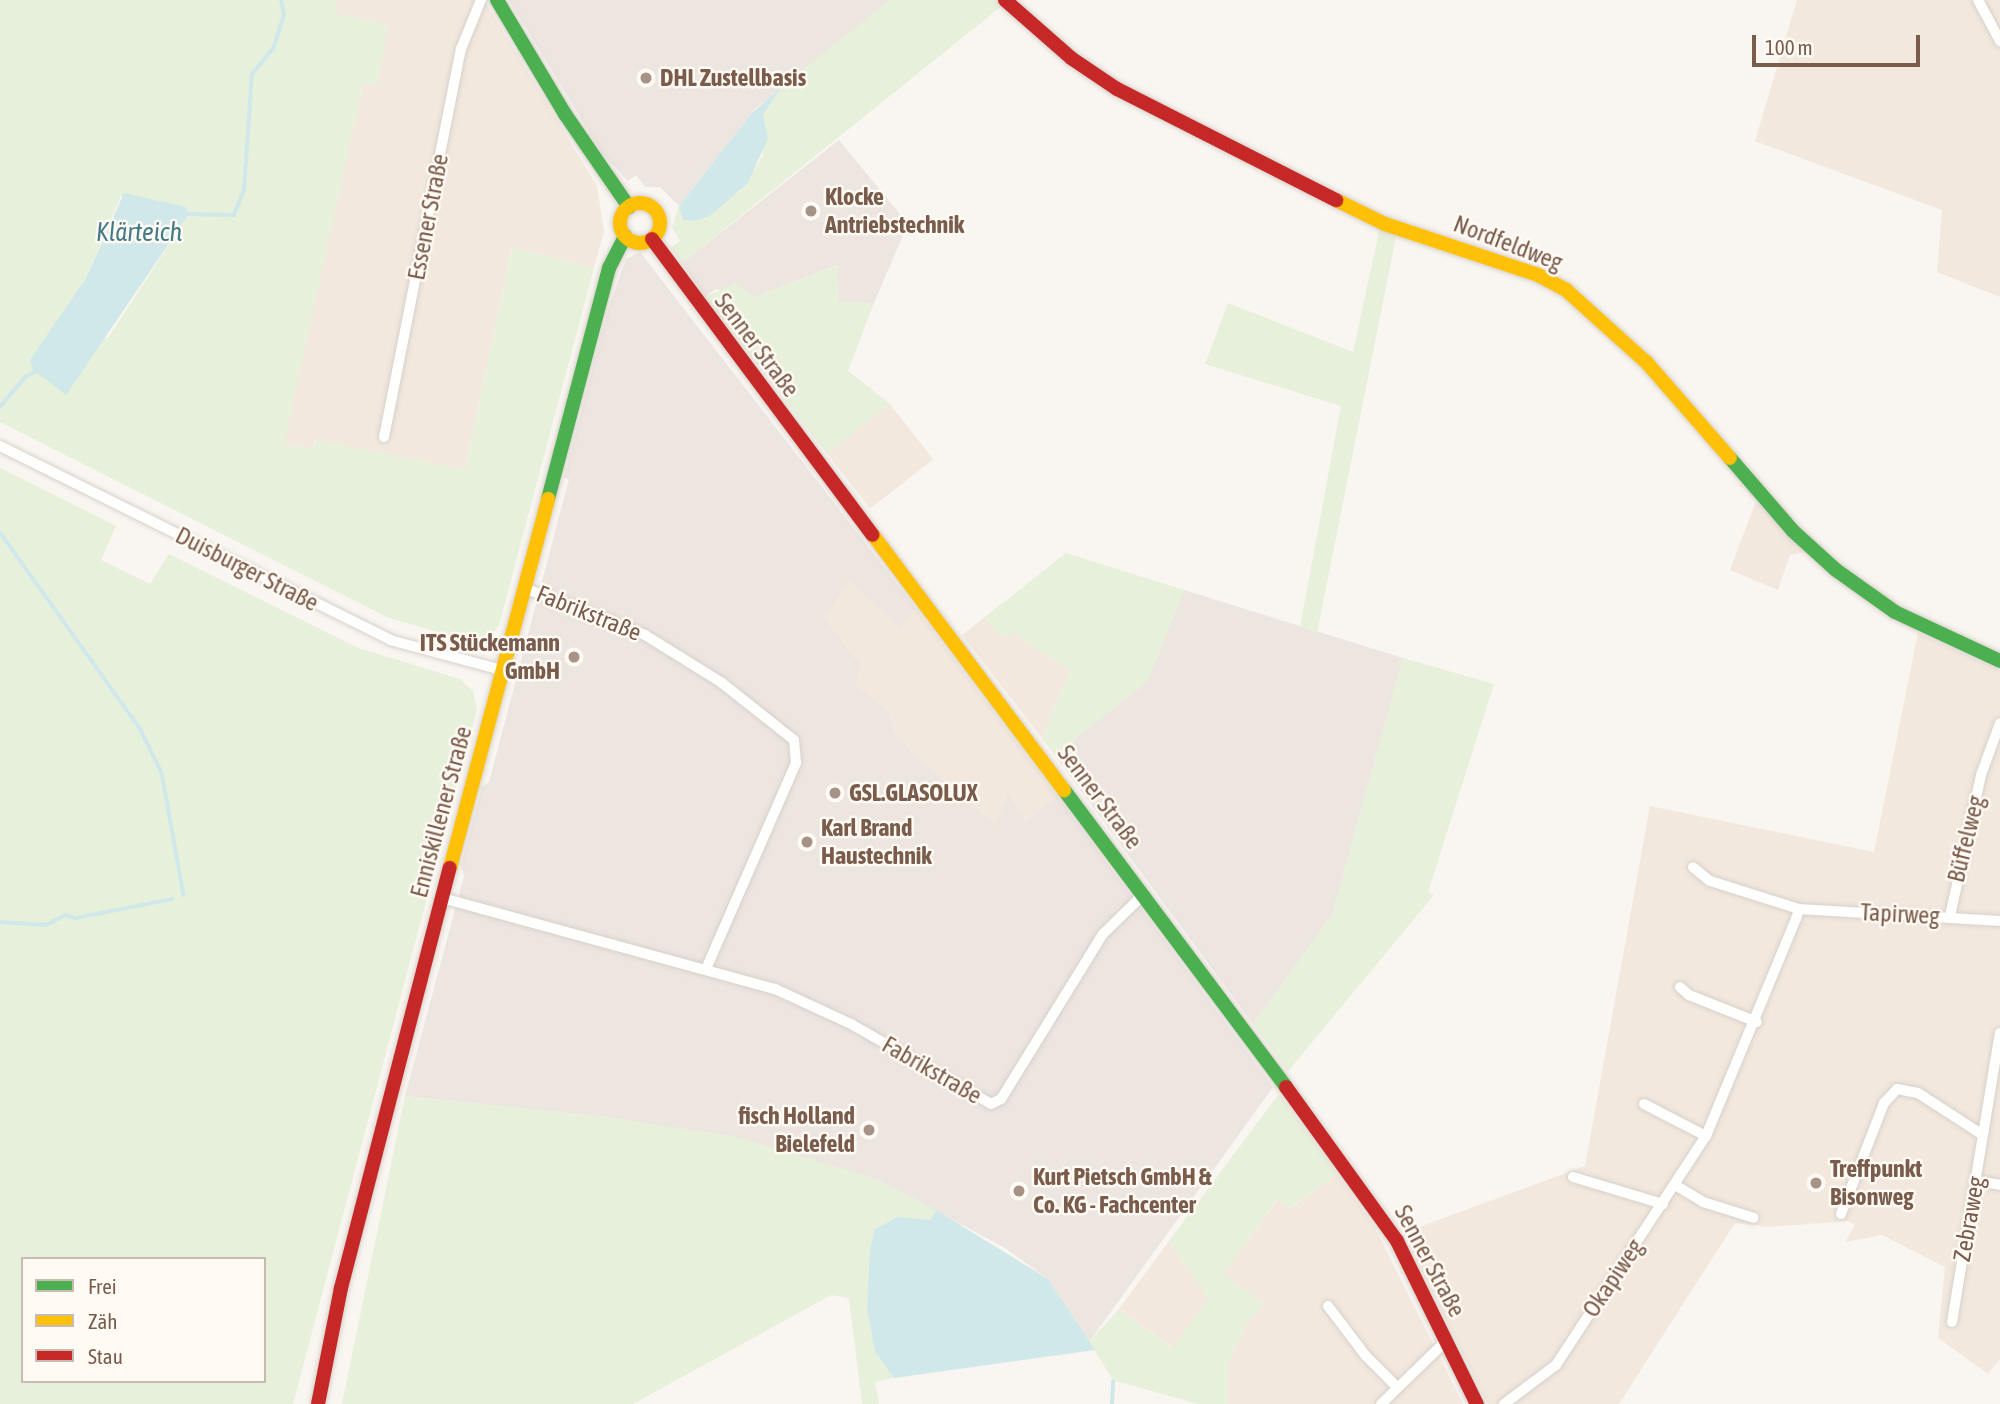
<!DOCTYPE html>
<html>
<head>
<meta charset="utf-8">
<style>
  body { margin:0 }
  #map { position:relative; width:2000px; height:1404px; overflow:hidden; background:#f9f5f0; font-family:"Asap Condensed",sans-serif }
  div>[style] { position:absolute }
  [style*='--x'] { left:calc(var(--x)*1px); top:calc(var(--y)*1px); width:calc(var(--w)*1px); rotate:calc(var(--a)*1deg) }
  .residential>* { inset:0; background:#f2e8de; transform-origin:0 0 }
  .industrial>* { inset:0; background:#ede5e0 }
  .green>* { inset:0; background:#e7f0db }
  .water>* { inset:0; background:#d0e8ea }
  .stream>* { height:3.5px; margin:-1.75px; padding:0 1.75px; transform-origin:1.75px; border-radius:1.75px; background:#d0e8ea }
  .roads { filter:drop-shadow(0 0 2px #d7d1cb) drop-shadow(0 0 2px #d7d1cb) }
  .street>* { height:10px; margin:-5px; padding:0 5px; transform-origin:5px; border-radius:5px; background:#fefefd }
  .fast>* { height:14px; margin:-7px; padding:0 7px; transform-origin:7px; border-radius:7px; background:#4caf50 }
  .slow>* { height:14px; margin:-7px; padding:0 7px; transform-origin:7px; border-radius:7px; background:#ffc107 }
  .slow>.ring { margin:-7px; padding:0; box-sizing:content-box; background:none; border:14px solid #ffc107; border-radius:50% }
  .jam>* { height:14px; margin:-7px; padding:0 7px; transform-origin:7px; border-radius:7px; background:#c62828 }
  .dots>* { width:19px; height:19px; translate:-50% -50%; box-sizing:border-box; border:4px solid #fffaf3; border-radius:50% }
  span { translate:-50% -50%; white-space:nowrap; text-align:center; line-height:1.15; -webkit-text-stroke:5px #fffaf3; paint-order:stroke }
  .poi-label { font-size:24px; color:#7a5c4d; font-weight:700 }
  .left { translate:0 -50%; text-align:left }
  .right { translate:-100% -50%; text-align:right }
  .street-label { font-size:24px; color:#7a5c4d }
  .water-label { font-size:26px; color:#437c86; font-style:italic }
  .legend { position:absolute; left:21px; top:1257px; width:245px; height:126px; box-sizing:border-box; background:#fffaf3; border:2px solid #cabbb1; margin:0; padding:9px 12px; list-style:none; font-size:21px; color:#7a5c4d }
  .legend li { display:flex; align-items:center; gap:14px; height:35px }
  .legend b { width:35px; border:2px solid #cabbb1 }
  .scale { position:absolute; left:1752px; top:35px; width:168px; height:32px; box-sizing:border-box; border:4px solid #7a5c4d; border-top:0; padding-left:9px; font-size:21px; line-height:24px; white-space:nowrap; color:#7a5c4d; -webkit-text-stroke:5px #fffaf3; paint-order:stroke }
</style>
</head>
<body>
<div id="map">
  <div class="residential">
    <i style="clip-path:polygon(337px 0,484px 0,597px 186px,604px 231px,594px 268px,512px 248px,465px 470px,315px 440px,312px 449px,283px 444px,363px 83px,377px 85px,387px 25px,334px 14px)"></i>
    <i style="clip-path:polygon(1797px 0,2000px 0,2000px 297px,1937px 272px,1942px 210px,1755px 141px)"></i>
    <i style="left:890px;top:404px;width:70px;height:80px;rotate:52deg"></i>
    <i style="clip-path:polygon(1756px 501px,1805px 552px,1790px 555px,1778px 590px,1730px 570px)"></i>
    <i style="clip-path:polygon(849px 578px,900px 629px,917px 610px,1057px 796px,1026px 821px,1008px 795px,995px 826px,915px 755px,897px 735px,888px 710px,856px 686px,824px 618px)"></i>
    <i style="clip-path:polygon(985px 617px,995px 631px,1015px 633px,1070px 671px,1042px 738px,962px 635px)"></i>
    <i style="clip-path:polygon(1918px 633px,2000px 670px,2000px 1359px,1988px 1374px,1938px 1338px,1945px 1267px,1882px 1235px,1845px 1242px,1855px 1225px,1848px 1221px,1768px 1227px,1735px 1223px,1619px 1404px,1488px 1404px,1403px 1233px,1585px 1166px,1650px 806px,1874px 852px)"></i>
    <i style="clip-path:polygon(1337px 1174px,1374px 1226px,1463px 1404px,1227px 1404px,1227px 1366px,1249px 1319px,1263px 1304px,1222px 1274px,1278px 1199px,1291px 1208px)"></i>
    <i style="clip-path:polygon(1169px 1241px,1209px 1298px,1173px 1348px,1119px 1309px)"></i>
  </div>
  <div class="industrial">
    <i style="clip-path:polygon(509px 0,890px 0,756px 108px,679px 206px,660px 187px,645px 187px,636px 175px,628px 181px,602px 153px)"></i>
    <i style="clip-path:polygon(839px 140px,908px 224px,874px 303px,839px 302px,837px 265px,754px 297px,716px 289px,705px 297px,682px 263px)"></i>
    <i style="clip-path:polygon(640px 252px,917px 610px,900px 629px,849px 579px,824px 618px,860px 665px,856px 686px,888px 710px,897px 735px,915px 755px,995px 825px,1008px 794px,1026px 821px,1057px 796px,1273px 1087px,1089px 1342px,1048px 1279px,1005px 1248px,877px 1179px,694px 1131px,598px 1116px,405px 1096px,464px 876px,461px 865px,482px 787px,489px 782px,569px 479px,564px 478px,608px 310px,626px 259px)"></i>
    <i style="clip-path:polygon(1184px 590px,1403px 658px,1332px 915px,1253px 1024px,1059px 761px,1077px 737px,1148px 681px)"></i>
  </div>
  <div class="green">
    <i style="clip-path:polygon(evenodd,0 0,337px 0,334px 14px,388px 24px,377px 86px,363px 83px,284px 444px,312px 449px,316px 440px,465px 470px,512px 248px,594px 268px,499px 625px,488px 640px,470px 642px,387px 617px,0 422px,0 0,121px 196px,189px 214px,108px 338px,34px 355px,86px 278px,121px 196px)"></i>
    <i style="clip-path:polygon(890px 0,998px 0,1003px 5px,682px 263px,671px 247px,680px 241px,672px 227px,679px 206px,683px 220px,696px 221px,741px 190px,763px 155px,763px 115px,783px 85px)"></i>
    <i style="clip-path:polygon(1380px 227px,1397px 232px,1317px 633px,1300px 627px,1341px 406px,1205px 364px,1228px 303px,1353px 352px)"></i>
    <i style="clip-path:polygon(838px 265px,839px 302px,874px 303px,848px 371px,890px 404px,827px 454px,705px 297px,736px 283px,754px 297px)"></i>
    <i style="clip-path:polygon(evenodd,0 468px,116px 526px,101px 560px,150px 584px,169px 554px,358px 648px,460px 679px,473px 691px,477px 709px,293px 1404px,0 1404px,0 468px,23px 1259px,264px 1259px,264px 1381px,23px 1381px,23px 1259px)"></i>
    <i style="clip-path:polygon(1066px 553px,1184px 590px,1148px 681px,1077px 737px,1059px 761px,1042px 738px,1070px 671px,1015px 633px,1003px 637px,995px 631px,985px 617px)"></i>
    <i style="clip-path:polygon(1403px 658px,1494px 684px,1428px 892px,1434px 895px,1288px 1071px,1253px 1024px,1332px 915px)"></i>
    <i style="clip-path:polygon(1279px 1094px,1337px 1174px,1290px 1208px,1277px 1199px,1223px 1274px,1263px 1304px,1249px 1319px,1227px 1366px,1227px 1404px,1198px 1404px,1113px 1380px,1089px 1342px,1119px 1309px,1172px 1348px,1209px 1298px,1169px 1241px)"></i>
    <i style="clip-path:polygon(405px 1096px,598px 1116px,734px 1136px,877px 1179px,936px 1210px,930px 1220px,897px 1217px,875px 1229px,867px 1308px,875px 1352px,894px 1378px,875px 1382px,879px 1404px,862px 1404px,849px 1298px,831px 1295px,633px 1404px,342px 1404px)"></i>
  </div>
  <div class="water">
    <i style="clip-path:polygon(783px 85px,763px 115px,768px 139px,747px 184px,711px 215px,696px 221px,683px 220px,679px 206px,752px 113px)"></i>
    <i style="clip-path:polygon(124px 193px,186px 207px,189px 214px,66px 395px,32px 369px,30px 360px,86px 278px)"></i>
    <i style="clip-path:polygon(936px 1210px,1048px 1279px,1095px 1350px,894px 1378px,875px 1352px,867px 1308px,870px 1250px,875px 1229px,897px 1217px,930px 1220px)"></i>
  </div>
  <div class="stream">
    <i style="--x:189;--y:214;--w:45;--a:1.3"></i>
    <i style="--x:234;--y:215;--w:27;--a:-68"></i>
    <i style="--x:244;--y:190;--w:116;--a:-86.1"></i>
    <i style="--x:252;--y:74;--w:33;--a:-50"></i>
    <i style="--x:273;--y:49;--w:36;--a:-72"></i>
    <i style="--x:284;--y:15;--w:15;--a:-101"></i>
    <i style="--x:0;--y:407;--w:40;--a:-50"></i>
    <i style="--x:26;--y:376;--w:11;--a:-22"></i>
    <i style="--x:0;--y:532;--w:243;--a:54.5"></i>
    <i style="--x:141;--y:730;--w:48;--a:64"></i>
    <i style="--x:162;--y:773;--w:124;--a:79.8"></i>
    <i style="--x:0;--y:922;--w:46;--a:3.7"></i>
    <i style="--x:46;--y:925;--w:22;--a:-27"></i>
    <i style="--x:66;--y:915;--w:10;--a:17"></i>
    <i style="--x:76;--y:918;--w:98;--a:-11.2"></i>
    <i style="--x:1112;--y:1404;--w:22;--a:-87"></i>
  </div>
  <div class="roads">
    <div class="street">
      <i style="--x:1978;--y:0;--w:47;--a:61.8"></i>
      <i style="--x:384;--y:437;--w:396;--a:-78.8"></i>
      <i style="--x:461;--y:49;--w:53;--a:-67.8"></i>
      <i style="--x:0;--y:446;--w:436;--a:26.4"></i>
      <i style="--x:390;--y:640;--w:116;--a:15"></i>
      <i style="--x:524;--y:588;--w:130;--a:21.2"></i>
      <i style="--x:645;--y:635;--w:91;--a:31.9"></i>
      <i style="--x:722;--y:683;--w:92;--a:38.4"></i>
      <i style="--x:794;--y:740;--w:23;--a:85"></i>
      <i style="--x:796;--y:763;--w:223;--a:113.6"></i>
      <i style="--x:442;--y:898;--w:345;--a:15.3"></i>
      <i style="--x:775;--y:989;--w:84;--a:24.7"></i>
      <i style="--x:851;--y:1024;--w:161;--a:29.7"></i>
      <i style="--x:991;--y:1104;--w:11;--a:-27"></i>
      <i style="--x:1001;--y:1099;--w:194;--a:-58.3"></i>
      <i style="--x:1103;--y:934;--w:57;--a:-44.3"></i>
      <i style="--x:1799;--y:909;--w:201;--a:3.4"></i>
      <i style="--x:1950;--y:916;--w:144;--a:-77.6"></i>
      <i style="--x:1981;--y:775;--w:55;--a:-69.9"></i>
      <i style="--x:1680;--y:987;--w:12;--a:42"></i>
      <i style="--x:1689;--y:995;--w:73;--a:21.7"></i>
      <i style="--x:1644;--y:1104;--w:70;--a:27.3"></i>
      <i style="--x:1573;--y:1177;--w:94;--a:16.7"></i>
      <i style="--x:1976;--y:1181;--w:24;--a:9"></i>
      <i style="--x:1675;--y:1185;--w:33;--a:31"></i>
      <i style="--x:1703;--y:1202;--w:53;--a:17.4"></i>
      <i style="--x:1841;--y:1214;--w:119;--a:-68.8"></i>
      <i style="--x:1884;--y:1103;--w:19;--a:-47"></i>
      <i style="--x:1897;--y:1089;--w:21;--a:11"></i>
      <i style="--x:1918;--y:1093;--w:77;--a:32.9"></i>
      <i style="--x:1328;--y:1306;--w:63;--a:52.8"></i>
      <i style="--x:1366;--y:1356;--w:44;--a:45"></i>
      <i style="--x:1952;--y:1322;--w:293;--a:-80.6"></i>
      <i style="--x:1381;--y:1404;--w:91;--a:-44.1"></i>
      <i style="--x:1504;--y:1404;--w:65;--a:-36.9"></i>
      <i style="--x:1556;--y:1365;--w:274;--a:-56.8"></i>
      <i style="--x:1706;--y:1136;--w:235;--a:-67.5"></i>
      <i style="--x:1796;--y:919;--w:10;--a:-73"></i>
      <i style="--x:1799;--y:909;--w:93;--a:-162.5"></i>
      <i style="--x:1710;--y:881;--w:22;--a:-141"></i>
    </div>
    <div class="fast">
      <i style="--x:497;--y:0;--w:133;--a:59.2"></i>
      <i style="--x:565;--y:114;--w:113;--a:55.5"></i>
      <i style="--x:1730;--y:458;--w:96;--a:49.2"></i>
      <i style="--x:1793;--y:531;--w:58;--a:42.2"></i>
      <i style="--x:1836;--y:570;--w:72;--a:35.4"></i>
      <i style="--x:1895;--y:612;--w:116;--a:25"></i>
      <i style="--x:548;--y:499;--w:239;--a:-75.2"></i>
      <i style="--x:609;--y:268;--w:36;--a:-63"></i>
      <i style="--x:1064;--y:790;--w:371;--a:53.2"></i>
    </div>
    <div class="slow">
      <i style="--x:1336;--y:200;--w:55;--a:26.1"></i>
      <i style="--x:1385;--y:224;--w:161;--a:18.4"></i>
      <i style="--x:1538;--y:275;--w:32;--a:28"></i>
      <i style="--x:1566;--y:290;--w:109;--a:42"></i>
      <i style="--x:1647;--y:363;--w:126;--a:48.9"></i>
      <i class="ring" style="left:620px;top:203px;width:26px;height:26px"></i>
      <i style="--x:873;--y:535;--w:319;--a:53.2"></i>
      <i style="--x:450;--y:868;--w:382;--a:-75.1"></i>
    </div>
    <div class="jam">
      <i style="--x:1005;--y:0;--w:88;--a:41.3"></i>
      <i style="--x:1071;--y:58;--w:55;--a:34"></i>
      <i style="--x:1117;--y:89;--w:246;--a:26.9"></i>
      <i style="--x:652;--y:239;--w:369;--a:53.3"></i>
      <i style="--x:1286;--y:1087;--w:190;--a:54.2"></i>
      <i style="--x:1397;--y:1241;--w:182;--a:63.9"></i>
      <i style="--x:318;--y:1404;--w:118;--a:-78.8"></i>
      <i style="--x:341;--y:1288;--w:434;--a:-75.5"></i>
    </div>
  </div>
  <div class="dots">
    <i style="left:646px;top:78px;background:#a69286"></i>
    <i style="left:811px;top:211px;background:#a69286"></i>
    <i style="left:574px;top:657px;background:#a69286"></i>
    <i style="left:835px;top:793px;background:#a69286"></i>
    <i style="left:807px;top:842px;background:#a69286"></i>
    <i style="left:869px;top:1130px;background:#a69286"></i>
    <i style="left:1816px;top:1183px;background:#a69286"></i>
    <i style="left:1019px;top:1191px;background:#a69286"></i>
  </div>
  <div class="poi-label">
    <span class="left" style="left:660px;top:78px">DHL Zustellbasis</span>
    <span class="left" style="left:825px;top:211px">Klocke<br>Antriebstechnik</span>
    <span class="right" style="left:560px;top:657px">ITS Stückemann<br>GmbH</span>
    <span class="left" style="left:849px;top:793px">GSL.GLASOLUX</span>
    <span class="left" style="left:821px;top:842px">Karl Brand<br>Haustechnik</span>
    <span class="right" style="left:855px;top:1130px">fisch Holland<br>Bielefeld</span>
    <span class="left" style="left:1830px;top:1183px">Treffpunkt<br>Bisonweg</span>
    <span class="left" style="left:1033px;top:1191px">Kurt Pietsch GmbH &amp;<br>Co. KG - Fachcenter</span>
  </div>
  <div class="street-label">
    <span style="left:428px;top:217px;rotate:-79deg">Essener Straße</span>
    <span style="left:1508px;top:243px;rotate:21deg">Nordfeldweg</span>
    <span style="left:757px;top:345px;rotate:53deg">Senner Straße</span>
    <span style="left:247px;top:569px;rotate:27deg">Duisburger Straße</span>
    <span style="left:589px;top:613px;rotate:22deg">Fabrikstraße</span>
    <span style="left:1100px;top:797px;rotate:53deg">Senner Straße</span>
    <span style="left:441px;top:812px;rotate:-75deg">Enniskillener Straße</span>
    <span style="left:1966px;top:839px;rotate:-76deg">Büffelweg</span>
    <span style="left:1900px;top:914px;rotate:3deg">Tapirweg</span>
    <span style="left:932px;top:1070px;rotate:30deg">Fabrikstraße</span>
    <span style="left:1969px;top:1219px;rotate:-80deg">Zebraweg</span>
    <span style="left:1430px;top:1261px;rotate:62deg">Senner Straße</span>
    <span style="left:1613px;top:1278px;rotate:-56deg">Okapiweg</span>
  </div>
  <div class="water-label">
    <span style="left:139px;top:233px">Klärteich</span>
  </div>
  <ul class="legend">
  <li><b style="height:9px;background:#4caf50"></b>Frei</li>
  <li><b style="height:9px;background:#ffc107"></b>Zäh</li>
  <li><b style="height:9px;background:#c62828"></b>Stau</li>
  </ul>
  <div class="scale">100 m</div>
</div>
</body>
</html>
